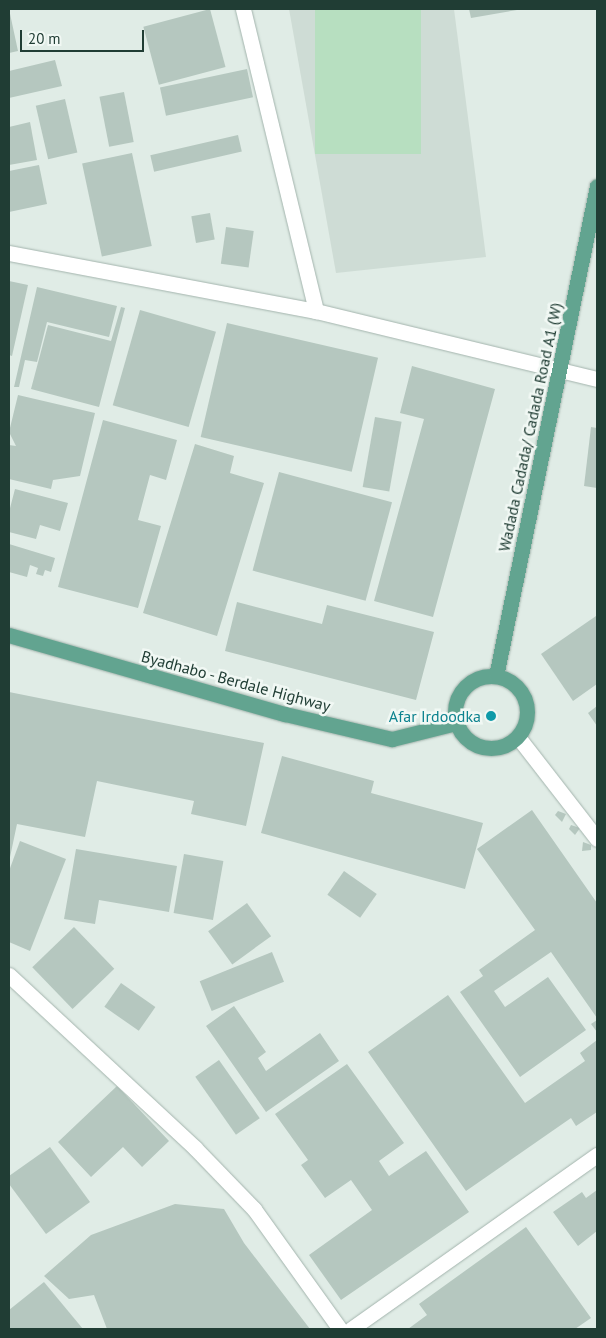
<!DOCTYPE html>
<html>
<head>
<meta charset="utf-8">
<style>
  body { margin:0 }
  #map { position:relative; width:606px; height:1338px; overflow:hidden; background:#e0ece6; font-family:"PT Sans",sans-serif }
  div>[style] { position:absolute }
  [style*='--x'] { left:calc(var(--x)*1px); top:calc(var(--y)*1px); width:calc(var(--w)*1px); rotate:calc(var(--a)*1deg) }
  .built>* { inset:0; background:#cedcd5 }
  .green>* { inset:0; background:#b7dfc0; transform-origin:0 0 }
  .building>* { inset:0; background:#b5c7bf; transform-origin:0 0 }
  .roads { filter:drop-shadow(0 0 1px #a3b4ad) drop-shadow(0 0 1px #a3b4ad) }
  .street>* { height:15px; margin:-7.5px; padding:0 7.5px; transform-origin:7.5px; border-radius:7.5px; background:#fff }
  .primary>* { height:15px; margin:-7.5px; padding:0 7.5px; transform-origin:7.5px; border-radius:7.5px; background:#62a490 }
  .primary>.ring { margin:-7.5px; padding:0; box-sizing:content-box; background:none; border:15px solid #62a490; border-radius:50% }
  .dots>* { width:14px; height:14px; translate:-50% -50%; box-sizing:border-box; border:2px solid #f1f8f4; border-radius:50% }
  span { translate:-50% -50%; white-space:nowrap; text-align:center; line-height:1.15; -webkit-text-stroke:5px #f1f8f4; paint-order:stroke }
  .street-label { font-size:16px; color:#203d34 }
  .culture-label { font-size:16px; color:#0d838f }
  .right { translate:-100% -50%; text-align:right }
  .frame { position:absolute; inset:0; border:10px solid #203d34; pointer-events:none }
  .scale { position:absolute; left:20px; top:30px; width:124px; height:22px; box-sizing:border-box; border:2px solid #203d34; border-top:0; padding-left:6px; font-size:15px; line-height:18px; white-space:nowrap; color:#203d34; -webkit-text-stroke:4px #f1f8f4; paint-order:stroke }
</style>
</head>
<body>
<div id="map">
  <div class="built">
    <i style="clip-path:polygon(289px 9px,454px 9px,486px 257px,336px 273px)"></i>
  </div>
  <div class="green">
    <i style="left:315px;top:9px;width:106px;height:145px"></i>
  </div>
  <div class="building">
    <i style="clip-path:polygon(9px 9px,18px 51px,9px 53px)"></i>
    <i style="left:210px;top:9px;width:60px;height:69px;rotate:75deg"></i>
    <i style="clip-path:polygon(469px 9px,517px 9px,517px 10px,471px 18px)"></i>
    <i style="clip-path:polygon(55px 60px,62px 86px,9px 98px,9px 71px)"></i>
    <i style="left:247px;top:69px;width:29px;height:89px;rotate:78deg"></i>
    <i style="left:124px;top:92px;width:51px;height:25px;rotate:79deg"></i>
    <i style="left:65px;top:99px;width:55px;height:30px;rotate:77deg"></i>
    <i style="clip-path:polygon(30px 122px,37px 160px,9px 165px,9px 127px)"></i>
    <i style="left:238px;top:135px;width:17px;height:90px;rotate:77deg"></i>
    <i style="left:132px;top:153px;width:95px;height:51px;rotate:78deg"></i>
    <i style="clip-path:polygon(39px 165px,47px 204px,9px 212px,9px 171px)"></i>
    <i style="left:210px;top:213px;width:27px;height:19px;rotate:80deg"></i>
    <i style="left:226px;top:227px;width:28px;height:37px;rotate:8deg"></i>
    <i style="clip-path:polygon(9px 281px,28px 285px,12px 356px,9px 355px)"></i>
    <i style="clip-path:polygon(37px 287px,117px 306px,109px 337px,47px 322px,37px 362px,25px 360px,19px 387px,14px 387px)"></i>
    <i style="clip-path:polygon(121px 307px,125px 308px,99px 407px,31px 389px,48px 325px,111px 341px)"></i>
    <i style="left:140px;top:310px;width:79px;height:99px;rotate:16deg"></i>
    <i style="left:227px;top:323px;width:155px;height:117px;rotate:13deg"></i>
    <i style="clip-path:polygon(412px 366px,495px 389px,433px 617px,374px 601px,424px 419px,400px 413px)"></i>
    <i style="clip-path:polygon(18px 395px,95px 413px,80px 476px,53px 480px,51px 489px,9px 479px,9px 445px,16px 446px,9px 432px)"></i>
    <i style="left:375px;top:417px;width:27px;height:71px;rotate:10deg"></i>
    <i style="clip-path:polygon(103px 420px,177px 440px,166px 480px,150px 475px,138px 520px,161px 526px,138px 608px,58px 587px)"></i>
    <i style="clip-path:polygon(591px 427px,597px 428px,597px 488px,584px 486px)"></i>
    <i style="clip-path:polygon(195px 444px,234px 456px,230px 473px,264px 483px,217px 636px,143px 613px)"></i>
    <i style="left:279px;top:472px;width:117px;height:102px;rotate:15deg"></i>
    <i style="clip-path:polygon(15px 489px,68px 503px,60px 531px,40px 525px,36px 539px,9px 532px,9px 512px)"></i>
    <i style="clip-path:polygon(9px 544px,55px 558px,51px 572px,45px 570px,43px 576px,36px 574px,38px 568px,30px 565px,27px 577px,9px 572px)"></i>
    <i style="clip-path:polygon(237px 602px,322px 624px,327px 605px,434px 632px,416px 700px,225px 651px)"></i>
    <i style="clip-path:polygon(596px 616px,597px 684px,573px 701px,541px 654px)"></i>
    <i style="clip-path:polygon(9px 692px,264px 743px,246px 826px,191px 814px,194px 801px,97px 781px,85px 837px,17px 824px,9px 862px)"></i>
    <i style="clip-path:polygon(597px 706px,597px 726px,588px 713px)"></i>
    <i style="clip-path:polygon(282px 756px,374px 781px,371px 793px,483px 823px,465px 889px,261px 833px)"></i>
    <i style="clip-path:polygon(532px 810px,597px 903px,597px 1018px,551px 952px,494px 991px,505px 1007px,548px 977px,586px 1030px,520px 1077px,460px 992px,483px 976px,479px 970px,535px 930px,477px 849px)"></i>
    <i style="clip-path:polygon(558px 811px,566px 814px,562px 822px,555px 815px)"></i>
    <i style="clip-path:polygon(571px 825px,580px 828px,575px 835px,569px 829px)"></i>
    <i style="clip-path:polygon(20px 841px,66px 859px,30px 951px,9px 942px,9px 871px)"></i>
    <i style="clip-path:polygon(583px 842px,591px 845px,591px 850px,582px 851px)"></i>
    <i style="clip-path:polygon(76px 849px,177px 866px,169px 912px,99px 900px,95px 924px,64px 919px)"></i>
    <i style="left:184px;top:854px;width:40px;height:60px;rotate:10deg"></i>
    <i style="left:344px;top:871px;width:40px;height:29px;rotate:35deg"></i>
    <i style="left:247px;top:903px;width:41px;height:48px;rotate:54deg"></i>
    <i style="left:74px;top:927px;width:58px;height:58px;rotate:46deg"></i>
    <i style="left:272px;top:952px;width:32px;height:78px;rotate:68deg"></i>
    <i style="left:121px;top:983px;width:42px;height:29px;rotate:35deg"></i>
    <i style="clip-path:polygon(448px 995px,525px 1103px,585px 1061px,580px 1053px,597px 1040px,597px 1112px,576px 1126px,571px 1118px,466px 1191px,368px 1052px)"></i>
    <i style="clip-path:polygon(234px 1006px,266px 1052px,258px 1058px,266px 1071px,320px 1033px,339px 1061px,266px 1112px,206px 1026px)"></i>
    <i style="clip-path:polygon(597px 1020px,597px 1032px,591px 1024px)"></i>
    <i style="left:219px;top:1060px;width:71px;height:29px;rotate:55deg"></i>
    <i style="clip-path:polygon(347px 1064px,404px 1143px,379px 1161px,389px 1176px,426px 1151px,469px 1212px,341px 1300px,309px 1255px,372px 1210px,351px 1180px,325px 1198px,301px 1165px,308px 1160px,275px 1114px)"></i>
    <i style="clip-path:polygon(117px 1086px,169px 1141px,142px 1167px,123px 1147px,91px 1177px,58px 1142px)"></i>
    <i style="clip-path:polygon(50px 1147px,90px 1202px,46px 1234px,9px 1184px,9px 1176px)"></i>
    <i style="clip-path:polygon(597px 1190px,597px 1231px,578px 1246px,553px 1212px,582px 1192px,586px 1198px)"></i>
    <i style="clip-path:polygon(175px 1204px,224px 1209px,244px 1243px,310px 1329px,107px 1329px,94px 1295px,69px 1299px,44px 1276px,91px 1235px)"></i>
    <i style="clip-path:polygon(526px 1227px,591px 1318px,575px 1329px,408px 1329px,427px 1315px,419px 1304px)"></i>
    <i style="clip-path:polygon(44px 1282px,83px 1329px,9px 1329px,9px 1310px)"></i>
  </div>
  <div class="roads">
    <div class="street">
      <i style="--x:243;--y:9;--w:311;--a:76.4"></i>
      <i style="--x:9;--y:253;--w:312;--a:10.7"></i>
      <i style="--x:316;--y:311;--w:289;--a:13.6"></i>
      <i style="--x:518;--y:737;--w:129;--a:52.2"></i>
      <i style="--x:9;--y:975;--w:254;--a:42.9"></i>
      <i style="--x:195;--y:1148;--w:85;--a:46"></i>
      <i style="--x:254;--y:1209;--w:148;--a:54.4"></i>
      <i style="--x:351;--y:1329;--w:301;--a:-35.3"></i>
    </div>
    <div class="primary">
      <i style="--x:9;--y:635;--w:287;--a:16"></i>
      <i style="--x:285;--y:714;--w:110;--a:13.2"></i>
      <i style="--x:392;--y:739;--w:66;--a:-14"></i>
      <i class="ring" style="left:455px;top:676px;width:57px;height:57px"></i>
      <i style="--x:496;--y:676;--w:500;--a:-78.35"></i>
    </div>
  </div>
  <div class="dots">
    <i style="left:491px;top:716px;background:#0f9aa8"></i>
  </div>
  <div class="street-label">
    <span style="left:530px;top:427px;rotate:-78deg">Wadada Cadada/ Cadada Road A1 (W)</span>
    <span style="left:236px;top:681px;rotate:15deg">Byadhabo - Berdale Highway</span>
  </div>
  <div class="culture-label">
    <span class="right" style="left:481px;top:716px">Afar Irdoodka</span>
  </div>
  <div class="frame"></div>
  <div class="scale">20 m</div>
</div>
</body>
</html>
